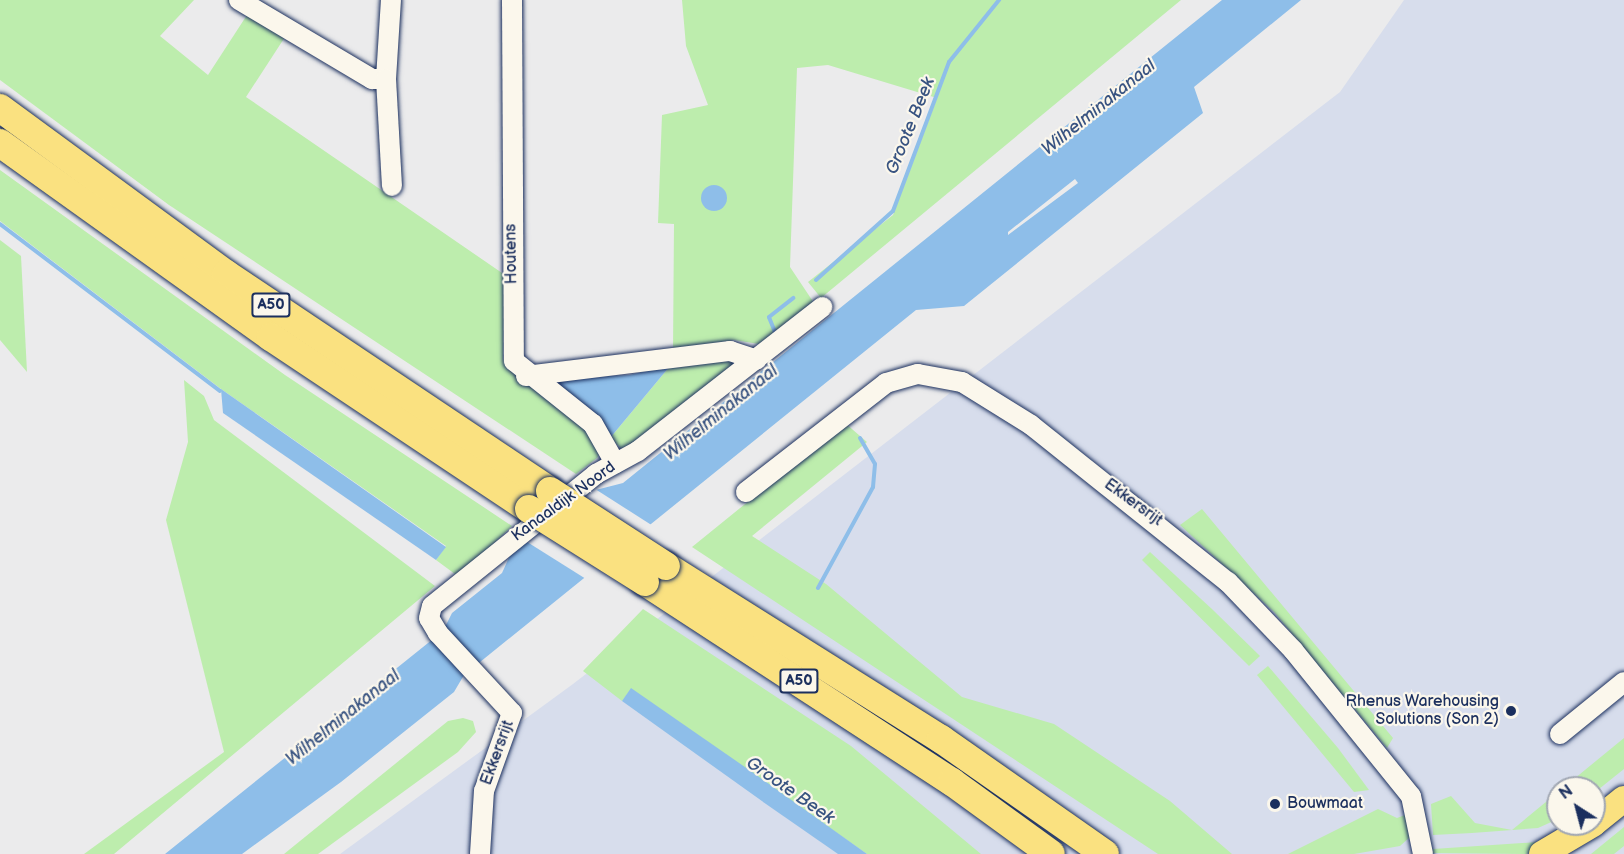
<!DOCTYPE html>
<html>
<head>
<meta charset="utf-8">
<style>
  body { margin:0 }
  #map { position:relative; width:1624px; height:854px; overflow:hidden; background:#ebebec; font-family:"Balsamiq Sans",sans-serif }
  div>[style] { position:absolute }
  [style*='--x'] { left:calc(var(--x)*1px); top:calc(var(--y)*1px); width:calc(var(--w)*1px); rotate:calc(var(--a)*1deg) }
  .built>* { inset:0; background:#d7ddec }
  .green>* { inset:0; background:#bdedad }
  .water>* { inset:0; background:#8ebee9 }
  .round { border-radius:50% }
  .pier>* { inset:0; background:#ebebec }
  .stream>* { height:4px; margin:-2px; padding:0 2px; transform-origin:2px; border-radius:2px; background:#8ebee9 }
  .roads { filter:drop-shadow(0 0 2px #1b2f5e) drop-shadow(0 0 2px #1b2f5e) }
  .minor>* { height:20px; margin:-10px; padding:0 10px; transform-origin:10px; border-radius:10px; background:#fbf7ec }
  .major>* { height:26px; margin:-13px; padding:0 13px; transform-origin:13px; border-radius:13px; background:#fae180 }
  .highway>* { height:28px; margin:-14px; padding:0 14px; transform-origin:14px; border-radius:14px; background:#fae180 }
  .bridges { filter:drop-shadow(0 0 2px #1b2f5e) drop-shadow(0 0 2px #1b2f5e) }
  .highway-bridge>* { height:28px; margin:-14px; padding:0 14px; transform-origin:14px; border-radius:14px; background:#fae180 }
  .dots>* { width:16px; height:16px; translate:-50% -50%; box-sizing:border-box; border:3px solid #fbf7ec; border-radius:50% }
  span { translate:-50% -50%; white-space:nowrap; text-align:center; line-height:1.15; -webkit-text-stroke:4.5px #fbf7ec; paint-order:stroke }
  .shield-label span { padding:2px 4px; background:#fbf7ec; border:2px solid; border-radius:4px; -webkit-text-stroke-width:0 }
  .shield-label { font-size:15px; color:#1b2f5e; font-weight:700 }
  .street-label { font-size:16px; color:#1b2f5e }
  .poi-label { font-size:16px; color:#1b2f5e }
  .right { translate:-100% -50%; text-align:right }
  .left { translate:0 -50%; text-align:left }
  .water-label { font-size:18px; color:#385381; font-style:italic }
  .north { position:absolute; left:1546px; top:776px; width:60px; height:60px; box-sizing:border-box; background:#fbf7ec; border:2px solid #a1a7b3; border-radius:50%; rotate:324deg; font-size:16px; font-weight:700; line-height:24px; text-align:center; color:#1b2f5e }
  .north::after { content:''; display:block; margin:auto; width:21px; height:27px; background:#1b2f5e; clip-path:polygon(50% 0,100% 100%,50% 72%,0 100%) }
</style>
</head>
<body>
<div id="map">
  <div class="built">
    <i style="clip-path:polygon(evenodd,1404px 0,1624px 0,1624px 854px,340px 854px,573px 684px,1340px 92px,1404px 0,1558px 788px,1594px 788px,1594px 824px,1558px 824px,1558px 788px)"></i>
  </div>
  <div class="green">
    <i style="clip-path:polygon(0 0,194px 0,160px 36px,208px 75px,247px 15px,285px 37px,246px 97px,505px 275px,503px 359px,591px 429px,602px 450px,597px 458px,576px 474px,169px 205px,0 80px)"></i>
    <i style="clip-path:polygon(682px 0,1181px 0,821px 298px,808px 282px,893px 215px,937px 98px,828px 65px,797px 68px,790px 267px,814px 303px,759px 344px,734px 340px,673px 351px,674px 224px,658px 223px,662px 115px,708px 105px,686px 46px)"></i>
    <i style="clip-path:polygon(0 170px,285px 375px,512px 526px,459px 577px,436px 560px,446px 546px,221px 389px,0 221px)"></i>
    <i style="clip-path:polygon(0 240px,21px 256px,27px 372px,0 340px)"></i>
    <i style="clip-path:polygon(745px 359px,623px 450px,610px 438px,670px 366px)"></i>
    <i style="clip-path:polygon(184px 380px,204px 396px,214px 420px,435px 586px,114px 854px,84px 854px,224px 752px,166px 520px,188px 442px)"></i>
    <i style="clip-path:polygon(845px 423px,867px 442px,752px 536px,826px 584px,962px 697px,1054px 724px,1170px 801px,1232px 854px,1158px 854px,692px 547px)"></i>
    <i style="clip-path:polygon(1202px 509px,1393px 738px,1387px 748px,1274px 612px,1180px 525px)"></i>
    <i style="clip-path:polygon(1150px 552px,1213px 610px,1260px 656px,1249px 666px,1142px 560px)"></i>
    <i style="clip-path:polygon(643px 609px,851px 746px,981px 854px,867px 854px,631px 689px,622px 701px,583px 671px)"></i>
    <i style="clip-path:polygon(1268px 666px,1338px 748px,1369px 790px,1354px 792px,1257px 675px)"></i>
    <i style="clip-path:polygon(463px 718px,473px 721px,476px 732px,458px 752px,318px 854px,284px 854px,448px 721px)"></i>
    <i style="clip-path:polygon(1624px 738px,1624px 769px,1594px 793px,1594px 788px,1563px 788px)"></i>
    <i style="clip-path:polygon(1558px 792px,1558px 819px,1538px 828px,1472px 833px,1433px 835px,1431px 804px,1451px 796px,1475px 823px,1512px 830px)"></i>
    <i style="clip-path:polygon(1378px 809px,1397px 818px,1405px 815px,1410px 837px,1400px 846px,1354px 854px,1288px 854px)"></i>
    <i style="clip-path:polygon(1624px 827px,1624px 846px,1614px 854px,1591px 854px)"></i>
    <i style="clip-path:polygon(1538px 842px,1542px 848px,1526px 854px,1433px 853px,1433px 849px)"></i>
  </div>
  <div class="water">
    <i style="clip-path:polygon(evenodd,1222px 0,1301px 0,1194px 87px,1203px 113px,964px 306px,916px 310px,464px 675px,454px 692px,341px 782px,242px 854px,165px 854px,443px 631px,452px 613px,502px 573px,511px 553px,588px 492px,623px 483px,1222px 0,1075px 179px,1078px 183px,1008px 235px,1008px 232px,1075px 179px)"></i>
    <i class="round" style="left:701px;top:185px;width:26px;height:26px"></i>
    <i style="clip-path:polygon(670px 366px,610px 438px,548px 379px,629px 375px)"></i>
    <i style="clip-path:polygon(221px 389px,446px 547px,436px 560px,223px 413px)"></i>
    <i style="clip-path:polygon(631px 688px,755px 774px,867px 854px,838px 854px,766px 804px,622px 701px)"></i>
  </div>
  <div class="pier">
    <i style="clip-path:polygon(592px 487px,653px 526px,586px 579px,524px 540px)"></i>
  </div>
  <div class="stream">
    <i style="--x:0;--y:224;--w:276;--a:37.2"></i>
    <i style="--x:816;--y:280;--w:103;--a:-41.9"></i>
    <i style="--x:893;--y:211;--w:159;--a:-69.4"></i>
    <i style="--x:949;--y:62;--w:80;--a:-51.1"></i>
    <i style="--x:775;--y:332;--w:16;--a:-112"></i>
    <i style="--x:769;--y:317;--w:31;--a:-38"></i>
    <i style="--x:818;--y:588;--w:115;--a:-61.4"></i>
    <i style="--x:873;--y:487;--w:23;--a:-85"></i>
    <i style="--x:875;--y:464;--w:30;--a:-120"></i>
  </div>
  <div class="roads">
    <div class="minor">
      <i style="--x:239;--y:0;--w:155;--a:30.7"></i>
      <i style="--x:372;--y:79;--w:14;--a:0"></i>
      <i style="--x:386;--y:79;--w:79;--a:-86.4"></i>
      <i style="--x:512;--y:0;--w:361;--a:89.7"></i>
      <i style="--x:514;--y:361;--w:101;--a:38.6"></i>
      <i style="--x:593;--y:424;--w:45;--a:60.6"></i>
      <i style="--x:386;--y:79;--w:107;--a:86.8"></i>
      <i style="--x:526;--y:376;--w:206;--a:-7"></i>
      <i style="--x:730;--y:351;--w:28;--a:18"></i>
      <i style="--x:746;--y:492;--w:177;--a:-37.9"></i>
      <i style="--x:886;--y:383;--w:33;--a:-16"></i>
      <i style="--x:918;--y:374;--w:45;--a:10.3"></i>
      <i style="--x:962;--y:382;--w:81;--a:31.9"></i>
      <i style="--x:1031;--y:425;--w:252;--a:38.6"></i>
      <i style="--x:1228;--y:582;--w:94;--a:46.3"></i>
      <i style="--x:1293;--y:650;--w:188;--a:51.1"></i>
      <i style="--x:1411;--y:796;--w:59;--a:78.3"></i>
      <i style="--x:1560;--y:734;--w:82;--a:-39.1"></i>
      <i style="--x:480;--y:854;--w:63;--a:-86.4"></i>
      <i style="--x:484;--y:791;--w:83;--a:-70.3"></i>
      <i style="--x:512;--y:713;--w:109;--a:-132.8"></i>
      <i style="--x:438;--y:633;--w:17;--a:-121"></i>
      <i style="--x:429;--y:618;--w:12;--a:-76"></i>
      <i style="--x:432;--y:606;--w:211;--a:-38.8"></i>
      <i style="--x:596;--y:474;--w:48;--a:-28.7"></i>
      <i style="--x:638;--y:451;--w:234;--a:-38"></i>
    </div>
    <div class="major">
      <i style="--x:1594;--y:823;--w:38;--a:-39"></i>
      <i style="--x:1542;--y:854;--w:59;--a:-30.5"></i>
    </div>
    <div class="highway">
      <i style="--x:0;--y:108;--w:280;--a:36.3"></i>
      <i style="--x:226;--y:274;--w:390;--a:33.8"></i>
      <i style="--x:0;--y:143;--w:333;--a:35.6"></i>
      <i style="--x:271;--y:337;--w:310;--a:33.7"></i>
      <i style="--x:666;--y:566;--w:325;--a:32.2"></i>
      <i style="--x:941;--y:739;--w:200;--a:35"></i>
      <i style="--x:645;--y:582;--w:366;--a:33.1"></i>
      <i style="--x:952;--y:782;--w:122;--a:36"></i>
    </div>
  </div>
  <div class="bridges">
    <div class="highway-bridge">
      <i style="--x:550;--y:491;--w:138;--a:32.9"></i>
      <i style="--x:529;--y:509;--w:137;--a:32.2"></i>
    </div>
  </div>
  <div class="dots">
    <i style="left:1511px;top:711px;background:#1b2f5e"></i>
    <i style="left:1275px;top:804px;background:#1b2f5e"></i>
  </div>
  <div class="shield-label">
    <span style="left:271px;top:305px">A50</span>
    <span style="left:799px;top:681px">A50</span>
  </div>
  <div class="street-label">
    <span style="left:512px;top:254px;rotate:-91deg">Houtens</span>
    <span style="left:564px;top:502px;rotate:-36deg">Kanaaldijk Noord</span>
    <span style="left:1133px;top:503px;rotate:36deg">Ekkersrijt</span>
    <span style="left:498px;top:753px;rotate:-70deg">Ekkersrijt</span>
  </div>
  <div class="poi-label">
    <span class="right" style="left:1499px;top:711px">Rhenus Warehousing<br>Solutions (Son 2)</span>
    <span class="left" style="left:1287px;top:804px">Bouwmaat</span>
  </div>
  <div class="water-label">
    <span style="left:1099px;top:108px;rotate:-39deg">Wilhelminakanaal</span>
    <span style="left:911px;top:126px;rotate:-68deg">Groote Beek</span>
    <span style="left:721px;top:413px;rotate:-39deg">Wilhelminakanaal</span>
    <span style="left:343px;top:718px;rotate:-39deg">Wilhelminakanaal</span>
    <span style="left:790px;top:791px;rotate:35deg">Groote Beek</span>
  </div>
  <div class="north">N</div>
</div>
</body>
</html>
